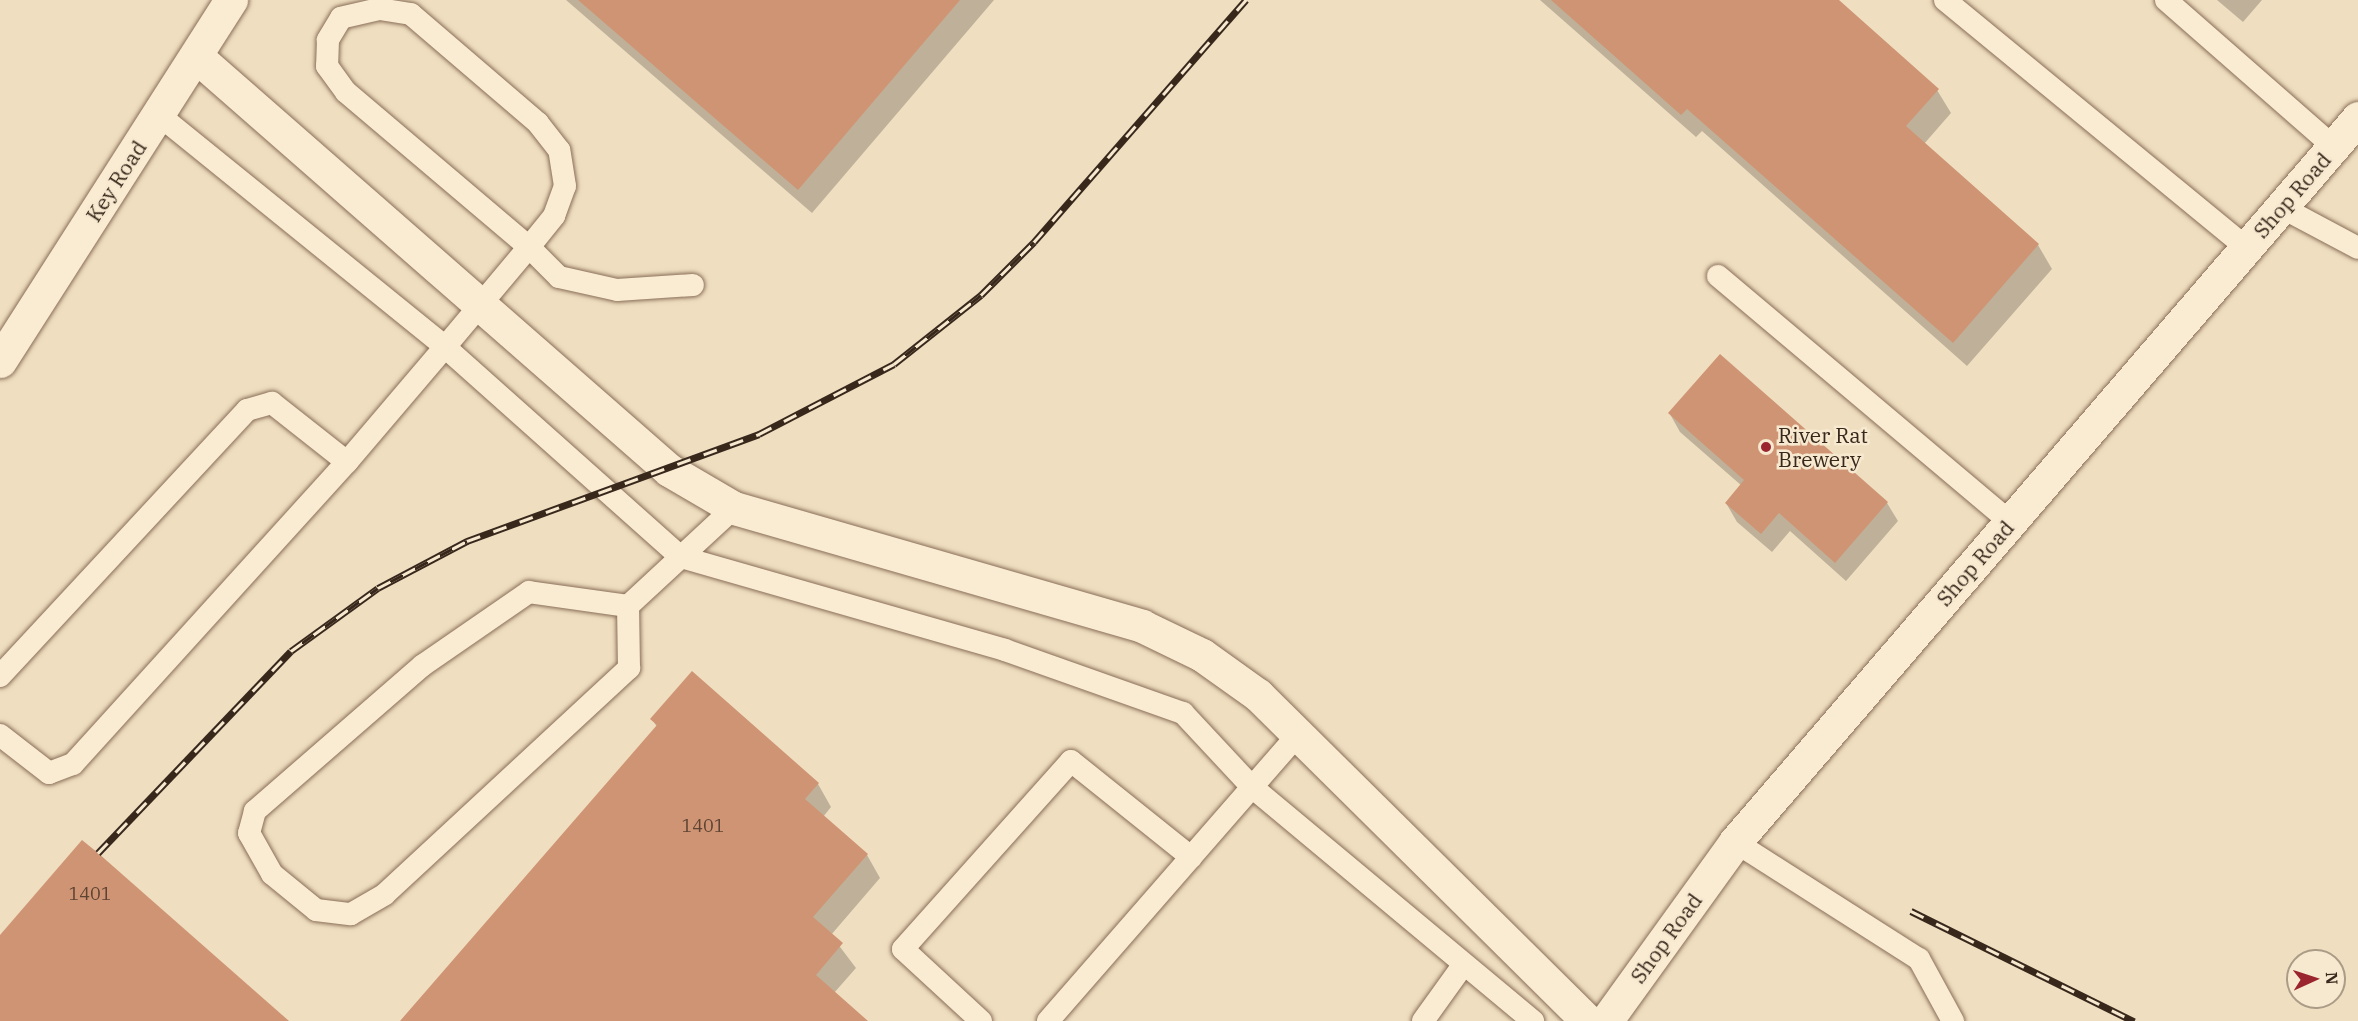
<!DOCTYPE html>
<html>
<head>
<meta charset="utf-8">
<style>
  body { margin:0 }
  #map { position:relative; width:2358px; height:1021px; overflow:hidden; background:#efdec0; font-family:"IBM Plex Serif",serif }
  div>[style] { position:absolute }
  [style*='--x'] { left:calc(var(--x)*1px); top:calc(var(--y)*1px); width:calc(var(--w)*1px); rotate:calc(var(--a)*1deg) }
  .shadow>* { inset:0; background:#0003 }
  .building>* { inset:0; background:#cf9474 }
  .roads { filter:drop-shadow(0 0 2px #896e57) drop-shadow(0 0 2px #896e57) }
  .lane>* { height:22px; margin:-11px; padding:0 11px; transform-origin:11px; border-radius:11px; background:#faecd3 }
  .street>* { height:33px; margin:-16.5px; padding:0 16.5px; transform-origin:16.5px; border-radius:16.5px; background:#faecd3 }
  .secondary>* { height:33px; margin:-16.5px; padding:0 16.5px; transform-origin:16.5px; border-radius:16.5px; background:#faecd3 }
  .rail>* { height:7px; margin-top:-3.5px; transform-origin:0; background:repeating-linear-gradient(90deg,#f7e9cf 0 14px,#38281c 0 28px); box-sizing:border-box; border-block:2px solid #38281c }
  .dots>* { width:16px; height:16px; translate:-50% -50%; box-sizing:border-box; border:3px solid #f7e9cf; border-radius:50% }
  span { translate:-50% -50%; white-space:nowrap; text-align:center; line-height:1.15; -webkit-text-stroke:5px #f7e9cf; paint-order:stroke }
  .number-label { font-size:18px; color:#5e4332 }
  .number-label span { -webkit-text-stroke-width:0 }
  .street-label { font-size:21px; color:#38281c }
  .poi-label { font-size:21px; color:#38281c }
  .left { translate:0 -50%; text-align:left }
  .north { position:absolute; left:2286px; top:949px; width:60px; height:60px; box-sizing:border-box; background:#f7e9cf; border:2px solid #ab9c87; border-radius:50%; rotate:87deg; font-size:16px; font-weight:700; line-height:24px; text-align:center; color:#38281c }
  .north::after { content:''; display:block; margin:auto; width:21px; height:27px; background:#9a252e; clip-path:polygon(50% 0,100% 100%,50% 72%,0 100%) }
</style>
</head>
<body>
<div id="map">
  <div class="shadow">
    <i style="clip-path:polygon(566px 0,994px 0,812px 213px)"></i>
    <i style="clip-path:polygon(1540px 0,1836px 0,1937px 90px,1951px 113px,1924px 144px,2038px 245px,2052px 269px,1967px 366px,1702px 131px,1696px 137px)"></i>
    <i style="clip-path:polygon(2217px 0,2262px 0,2243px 22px)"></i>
    <i style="clip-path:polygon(1670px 414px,1887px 503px,1898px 521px,1846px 581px,1790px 531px,1772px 552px,1737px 522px,1726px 503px,1742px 486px,1680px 432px)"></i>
    <i style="clip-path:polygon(652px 719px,818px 784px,831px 807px,823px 817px,867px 855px,880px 878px,831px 935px,856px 968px,834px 993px,866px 1021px,402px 1021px,657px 727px)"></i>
  </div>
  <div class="building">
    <i style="clip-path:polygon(578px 0,960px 0,798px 190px)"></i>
    <i style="clip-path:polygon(1551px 0,1839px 0,1939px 89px,1906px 126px,2039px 244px,1953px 343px,1687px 109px,1681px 115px)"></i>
    <i style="clip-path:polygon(1720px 354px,1888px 502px,1835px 563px,1779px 513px,1761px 534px,1725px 503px,1744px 480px,1668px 413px)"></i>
    <i style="clip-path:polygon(692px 671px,819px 783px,805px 799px,868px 854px,813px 917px,843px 943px,816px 975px,868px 1021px,400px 1021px,657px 725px,650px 719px)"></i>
    <i style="clip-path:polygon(82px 840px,98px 853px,289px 1021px,0 1021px,0 935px)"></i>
  </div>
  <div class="roads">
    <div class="lane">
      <i style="--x:1945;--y:0;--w:391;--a:39.4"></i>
      <i style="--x:2166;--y:0;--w:222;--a:41.2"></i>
      <i style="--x:159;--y:115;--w:368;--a:39"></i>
      <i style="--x:445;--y:347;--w:316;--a:41.7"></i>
      <i style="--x:681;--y:557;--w:337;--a:16"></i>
      <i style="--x:1005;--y:650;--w:189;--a:19.5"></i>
      <i style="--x:1183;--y:713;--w:101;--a:47"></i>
      <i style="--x:1252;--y:787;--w:366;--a:39.8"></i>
      <i style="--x:2281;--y:207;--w:87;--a:28"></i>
      <i style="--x:1718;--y:276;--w:382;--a:40.1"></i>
      <i style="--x:628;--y:606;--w:100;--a:-172"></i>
      <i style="--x:529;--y:592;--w:129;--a:145.4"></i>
      <i style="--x:423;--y:665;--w:223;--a:139"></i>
      <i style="--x:255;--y:811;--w:23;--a:105"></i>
      <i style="--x:249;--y:833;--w:47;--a:60.7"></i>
      <i style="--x:272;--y:874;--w:57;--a:39.3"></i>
      <i style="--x:316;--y:910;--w:35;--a:7"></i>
      <i style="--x:351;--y:914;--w:39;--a:-30"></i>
      <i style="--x:385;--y:894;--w:333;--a:-42.8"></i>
      <i style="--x:629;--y:668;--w:62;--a:-90.9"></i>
      <i style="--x:628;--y:606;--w:144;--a:-42.8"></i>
      <i style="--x:0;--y:676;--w:363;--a:-47.1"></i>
      <i style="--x:247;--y:410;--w:26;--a:-16"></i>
      <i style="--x:272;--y:403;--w:95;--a:38.2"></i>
      <i style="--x:0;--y:735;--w:62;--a:37.8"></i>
      <i style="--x:49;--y:773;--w:26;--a:-21"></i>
      <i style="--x:73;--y:764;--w:408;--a:-47.8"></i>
      <i style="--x:347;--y:462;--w:151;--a:-49.6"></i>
      <i style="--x:445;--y:347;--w:131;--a:-50"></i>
      <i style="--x:529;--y:247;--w:40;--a:-51"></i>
      <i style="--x:554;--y:216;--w:32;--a:-70"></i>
      <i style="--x:565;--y:186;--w:36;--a:-99"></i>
      <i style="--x:559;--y:150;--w:34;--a:-128"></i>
      <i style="--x:538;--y:123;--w:167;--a:-139.4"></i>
      <i style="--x:411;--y:14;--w:32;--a:-171"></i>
      <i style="--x:379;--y:9;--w:39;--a:167"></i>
      <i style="--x:341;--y:18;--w:26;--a:121"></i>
      <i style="--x:328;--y:40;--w:26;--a:92"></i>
      <i style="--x:327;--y:66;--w:32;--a:54"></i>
      <i style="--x:346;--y:92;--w:240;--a:40.3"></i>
      <i style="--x:529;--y:247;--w:42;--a:45"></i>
      <i style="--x:559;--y:277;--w:59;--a:12.6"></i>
      <i style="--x:617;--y:290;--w:76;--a:-3.8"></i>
      <i style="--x:1735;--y:842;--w:218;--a:32.5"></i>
      <i style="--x:1919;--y:959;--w:71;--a:61.3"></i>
      <i style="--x:981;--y:1021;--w:106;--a:-137.3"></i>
      <i style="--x:903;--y:949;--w:252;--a:-48.2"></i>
      <i style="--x:1071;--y:761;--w:154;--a:38.7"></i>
      <i style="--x:1048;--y:1021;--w:381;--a:-48.9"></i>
      <i style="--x:1423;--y:1021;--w:70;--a:-54.3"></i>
    </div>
    <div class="street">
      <i style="--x:197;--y:57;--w:627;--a:41.19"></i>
      <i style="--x:669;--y:470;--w:75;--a:30.3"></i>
      <i style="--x:734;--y:508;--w:425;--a:16.1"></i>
      <i style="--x:1142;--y:626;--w:67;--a:25.8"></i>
      <i style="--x:1202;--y:655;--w:69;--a:35.5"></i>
      <i style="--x:1258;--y:695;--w:464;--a:44.7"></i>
      <i style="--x:0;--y:361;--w:429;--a:-57.4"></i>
    </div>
    <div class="secondary">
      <i style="--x:1606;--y:1021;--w:221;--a:-54.2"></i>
      <i style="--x:1735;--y:842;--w:955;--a:-49.29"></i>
    </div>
  </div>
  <div class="rail">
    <i style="--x:98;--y:853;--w:279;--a:-46.3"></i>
    <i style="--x:291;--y:651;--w:107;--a:-35.9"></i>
    <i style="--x:378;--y:588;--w:101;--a:-27.8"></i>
    <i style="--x:467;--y:541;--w:311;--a:-20.1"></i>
    <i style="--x:759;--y:434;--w:152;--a:-27.4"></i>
    <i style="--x:894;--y:364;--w:111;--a:-38.4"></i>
    <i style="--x:981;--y:295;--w:75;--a:-45"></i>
    <i style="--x:1034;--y:242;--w:322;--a:-48.8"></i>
    <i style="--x:1911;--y:911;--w:249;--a:26.3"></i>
  </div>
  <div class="dots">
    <i style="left:1766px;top:447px;background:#9a252e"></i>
  </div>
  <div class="number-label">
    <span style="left:703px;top:826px">1401</span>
    <span style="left:90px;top:894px">1401</span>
  </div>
  <div class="street-label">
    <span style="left:116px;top:181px;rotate:-57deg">Key Road</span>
    <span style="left:2292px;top:195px;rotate:-49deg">Shop Road</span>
    <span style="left:1975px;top:563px;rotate:-49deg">Shop Road</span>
    <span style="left:1666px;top:938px;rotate:-54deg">Shop Road</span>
  </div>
  <div class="poi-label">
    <span class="left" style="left:1778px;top:447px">River Rat<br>Brewery</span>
  </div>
  <div class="north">N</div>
</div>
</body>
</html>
